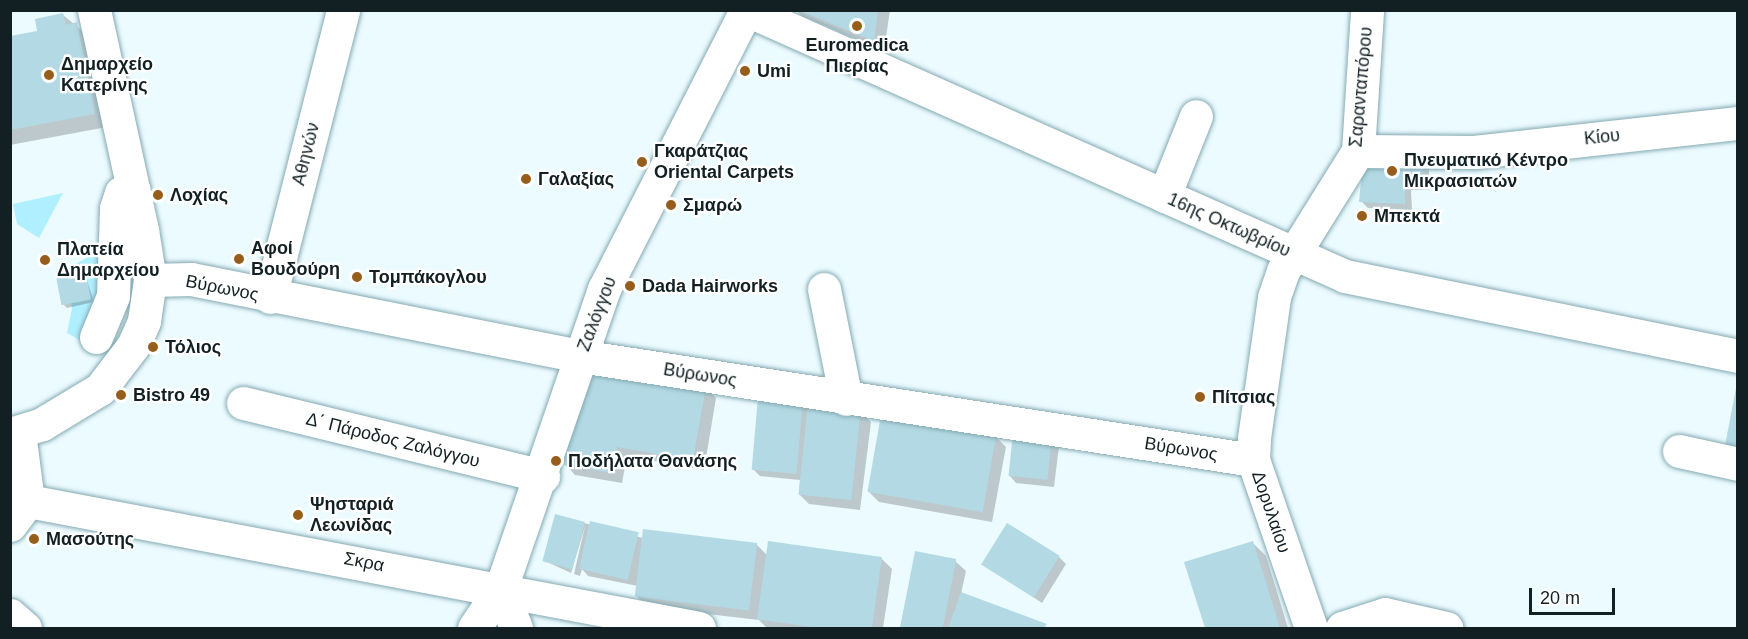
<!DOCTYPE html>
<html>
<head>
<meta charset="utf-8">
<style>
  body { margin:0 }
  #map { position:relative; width:1748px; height:639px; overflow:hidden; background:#ebfbff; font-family:Arial,sans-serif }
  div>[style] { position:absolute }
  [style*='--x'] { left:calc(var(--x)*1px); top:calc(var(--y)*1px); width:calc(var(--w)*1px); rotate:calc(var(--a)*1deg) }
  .green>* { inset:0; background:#b0efff }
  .shadow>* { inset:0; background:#0003 }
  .building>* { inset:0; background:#b3dae4; transform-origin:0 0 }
  .roads { filter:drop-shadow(0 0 2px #84a9b2) drop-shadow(0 0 2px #84a9b2) }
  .minor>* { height:33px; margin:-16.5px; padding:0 16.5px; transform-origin:16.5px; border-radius:16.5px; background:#fff }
  .dots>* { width:16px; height:16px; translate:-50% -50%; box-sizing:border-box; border:3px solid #fff; border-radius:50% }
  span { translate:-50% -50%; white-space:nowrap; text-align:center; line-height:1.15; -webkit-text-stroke:4.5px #fff; paint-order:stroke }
  .poi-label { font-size:18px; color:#122024; font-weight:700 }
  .left { translate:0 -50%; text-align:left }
  .street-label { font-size:18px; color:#122024 }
  .frame { position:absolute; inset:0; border:12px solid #122024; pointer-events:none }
  .scale { position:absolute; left:1529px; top:588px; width:86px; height:27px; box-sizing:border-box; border:3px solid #122024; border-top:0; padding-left:8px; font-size:18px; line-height:21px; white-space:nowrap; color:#122024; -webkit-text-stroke:4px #fff; paint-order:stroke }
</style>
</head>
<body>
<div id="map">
  <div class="green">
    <i style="clip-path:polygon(63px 193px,39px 238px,17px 224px,13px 204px)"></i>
    <i style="clip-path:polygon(105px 247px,97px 350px,67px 333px,72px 308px,64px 271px)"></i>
  </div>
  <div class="shadow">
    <i style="clip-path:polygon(796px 10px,890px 10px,884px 51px,802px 16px)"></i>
    <i style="clip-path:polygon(63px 15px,90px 37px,107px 127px,10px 145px,10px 38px,39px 32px)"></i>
    <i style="clip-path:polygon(1364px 161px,1429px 167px,1429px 190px,1411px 190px,1412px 210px,1368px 208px,1361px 201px)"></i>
    <i style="clip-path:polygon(84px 271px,94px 302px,67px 308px,64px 305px)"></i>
    <i style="clip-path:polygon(706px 387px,716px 398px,704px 470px,627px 456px,622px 483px,575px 475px,565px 464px)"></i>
    <i style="clip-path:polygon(803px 402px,860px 411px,871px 422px,860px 510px,809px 504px,799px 494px,800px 480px,760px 476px,753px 469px)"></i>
    <i style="clip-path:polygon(995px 436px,1006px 447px,992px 522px,879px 502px,869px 492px)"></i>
    <i style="clip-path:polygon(1051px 439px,1059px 446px,1054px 487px,1016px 483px,1009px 475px)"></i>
    <i style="clip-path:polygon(584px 523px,643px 538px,756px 544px,767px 555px,881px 558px,892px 569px,883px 628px,767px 628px,759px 620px,647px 607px,636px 596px,638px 586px,588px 576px,582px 569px,580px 576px,574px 574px,585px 526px,571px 573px,545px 561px)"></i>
    <i style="clip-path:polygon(1253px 543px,1266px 556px,1288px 628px,1206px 628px,1186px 563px)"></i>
    <i style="clip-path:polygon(916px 552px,955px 561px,966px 571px,961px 594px,1049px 628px,900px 628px)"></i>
    <i style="clip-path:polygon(1059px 557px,1066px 564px,1042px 603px,983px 564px)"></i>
  </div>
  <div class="building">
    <i style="clip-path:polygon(878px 10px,874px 41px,800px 11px,800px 10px)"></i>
    <i style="clip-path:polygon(63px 13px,66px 25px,77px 22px,95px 114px,10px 130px,10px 36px,37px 31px,35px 19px)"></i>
    <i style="clip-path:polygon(1363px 159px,1422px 159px,1423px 183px,1405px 183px,1405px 204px,1359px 202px)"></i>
    <i style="left:85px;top:269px;width:31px;height:30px;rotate:79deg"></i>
    <i style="clip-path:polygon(581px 364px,706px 386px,693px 460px,617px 447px,612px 473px,563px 465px)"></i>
    <i style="clip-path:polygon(1736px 388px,1738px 388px,1738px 459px,1723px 456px)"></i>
    <i style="left:758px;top:397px;width:45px;height:73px;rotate:5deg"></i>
    <i style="left:808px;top:404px;width:53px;height:91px;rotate:6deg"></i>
    <i style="left:881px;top:415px;width:117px;height:78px;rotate:10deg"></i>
    <i style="left:1013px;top:433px;width:39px;height:43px;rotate:6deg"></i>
    <i style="left:555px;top:514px;width:31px;height:49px;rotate:15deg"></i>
    <i style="left:590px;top:521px;width:50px;height:49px;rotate:13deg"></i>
    <i style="left:1007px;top:523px;width:62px;height:49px;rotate:32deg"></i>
    <i style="left:643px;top:529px;width:115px;height:68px;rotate:7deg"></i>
    <i style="left:768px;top:541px;width:115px;height:79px;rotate:8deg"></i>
    <i style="clip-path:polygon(1253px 541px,1280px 628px,1205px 628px,1184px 562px)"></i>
    <i style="left:915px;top:551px;width:42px;height:79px;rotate:11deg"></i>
    <i style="clip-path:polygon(961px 592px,1047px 624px,1043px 628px,948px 628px)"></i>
  </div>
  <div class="roads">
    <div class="minor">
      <i style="--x:747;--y:10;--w:654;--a:23.98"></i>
      <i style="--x:1345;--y:276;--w:401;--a:11.5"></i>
      <i style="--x:1358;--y:151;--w:116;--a:0.5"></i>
      <i style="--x:1474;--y:152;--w:266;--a:-6.3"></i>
      <i style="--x:1164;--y:196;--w:86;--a:-68.2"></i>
      <i style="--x:150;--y:280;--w:41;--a:-1.4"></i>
      <i style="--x:191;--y:279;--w:397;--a:11.2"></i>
      <i style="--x:580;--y:356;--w:681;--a:8.78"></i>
      <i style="--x:824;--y:289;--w:112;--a:78.7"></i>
      <i style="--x:270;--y:297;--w:296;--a:-75.7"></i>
      <i style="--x:96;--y:337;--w:44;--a:-67.5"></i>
      <i style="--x:113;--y:296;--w:88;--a:-88"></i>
      <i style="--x:116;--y:208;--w:16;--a:-72"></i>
      <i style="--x:121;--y:193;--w:13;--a:-13"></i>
      <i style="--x:243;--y:403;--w:309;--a:13.7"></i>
      <i style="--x:10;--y:434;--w:34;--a:-17"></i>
      <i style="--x:42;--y:424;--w:68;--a:-31.1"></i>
      <i style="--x:100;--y:389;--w:54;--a:-52.5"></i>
      <i style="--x:133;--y:346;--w:27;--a:-66"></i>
      <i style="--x:144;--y:321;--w:41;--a:-81.7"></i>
      <i style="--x:150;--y:280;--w:51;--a:-99.1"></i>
      <i style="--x:142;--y:230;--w:225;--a:-102.3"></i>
      <i style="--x:1679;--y:451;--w:60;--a:12.4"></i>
      <i style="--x:28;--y:501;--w:683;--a:10.72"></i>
      <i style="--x:10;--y:525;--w:30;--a:-53"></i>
      <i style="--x:28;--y:501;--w:69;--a:-97.5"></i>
      <i style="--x:501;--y:588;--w:43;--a:69.4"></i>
      <i style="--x:10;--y:615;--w:20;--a:41"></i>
      <i style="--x:474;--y:628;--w:48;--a:-56"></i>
      <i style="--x:501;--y:588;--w:316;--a:-71"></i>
      <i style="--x:604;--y:289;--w:313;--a:-63"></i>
      <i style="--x:1311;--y:628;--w:178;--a:-109"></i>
      <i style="--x:1253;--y:460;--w:22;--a:-87"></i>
      <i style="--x:1254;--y:438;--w:142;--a:-81.9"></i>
      <i style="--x:1274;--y:297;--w:28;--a:-71"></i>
      <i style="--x:1283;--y:271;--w:142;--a:-58"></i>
      <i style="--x:1358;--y:151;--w:141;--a:-86.3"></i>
      <i style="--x:1342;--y:628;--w:45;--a:-18"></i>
      <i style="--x:1385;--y:614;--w:63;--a:12.9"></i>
    </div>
  </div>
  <div class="dots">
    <i style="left:857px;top:26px;background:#975e1b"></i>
    <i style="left:745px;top:71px;background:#975e1b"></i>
    <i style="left:49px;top:75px;background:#975e1b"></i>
    <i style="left:642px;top:162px;background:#975e1b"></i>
    <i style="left:1392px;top:171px;background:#975e1b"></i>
    <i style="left:526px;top:179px;background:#975e1b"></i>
    <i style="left:158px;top:195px;background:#975e1b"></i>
    <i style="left:671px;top:205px;background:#975e1b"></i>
    <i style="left:1362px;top:216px;background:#975e1b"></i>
    <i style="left:239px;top:259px;background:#975e1b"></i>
    <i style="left:45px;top:260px;background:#975e1b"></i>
    <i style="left:357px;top:277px;background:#975e1b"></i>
    <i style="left:630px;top:286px;background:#975e1b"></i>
    <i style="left:153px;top:347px;background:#975e1b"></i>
    <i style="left:121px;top:395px;background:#975e1b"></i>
    <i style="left:1200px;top:397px;background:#975e1b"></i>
    <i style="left:556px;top:461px;background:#975e1b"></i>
    <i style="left:298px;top:515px;background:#975e1b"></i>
    <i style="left:34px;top:539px;background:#975e1b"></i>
  </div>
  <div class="poi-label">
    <span style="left:857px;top:56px">Euromedica<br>Πιερίας</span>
    <span class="left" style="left:61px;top:75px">Δημαρχείο<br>Κατερίνης</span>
    <span class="left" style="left:757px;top:71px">Umi</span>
    <span class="left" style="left:654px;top:162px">Γκαράτζιας<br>Oriental Carpets</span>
    <span class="left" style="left:1404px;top:171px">Πνευματικό Κέντρο<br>Μικρασιατών</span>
    <span class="left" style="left:538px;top:179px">Γαλαξίας</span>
    <span class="left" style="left:170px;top:195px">Λοχίας</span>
    <span class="left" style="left:683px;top:205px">Σμαρώ</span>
    <span class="left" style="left:1374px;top:216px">Μπεκτά</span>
    <span class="left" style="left:251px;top:259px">Αφοί<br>Βουδούρη</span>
    <span class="left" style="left:57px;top:260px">Πλατεία<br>Δημαρχείου</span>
    <span class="left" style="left:369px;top:277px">Τομπάκογλου</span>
    <span class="left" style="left:642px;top:286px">Dada Hairworks</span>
    <span class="left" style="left:165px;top:347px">Τόλιος</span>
    <span class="left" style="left:133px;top:395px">Bistro 49</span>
    <span class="left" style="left:1212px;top:397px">Πίτσιας</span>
    <span class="left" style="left:568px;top:461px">Ποδήλατα Θανάσης</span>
    <span class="left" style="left:310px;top:515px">Ψησταριά<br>Λεωνίδας</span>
    <span class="left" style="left:46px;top:539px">Μασούτης</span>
  </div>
  <div class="street-label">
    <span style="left:1361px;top:87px;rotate:-85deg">Σαρανταπόρου</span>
    <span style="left:1602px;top:137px;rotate:-6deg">Κίου</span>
    <span style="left:306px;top:154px;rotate:-76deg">Αθηνών</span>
    <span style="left:1229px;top:225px;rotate:24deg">16ης Οκτωβρίου</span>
    <span style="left:222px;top:288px;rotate:11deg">Βύρωνος</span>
    <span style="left:597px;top:314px;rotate:-69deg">Ζαλόγγου</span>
    <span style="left:700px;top:375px;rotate:9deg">Βύρωνος</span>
    <span style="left:393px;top:440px;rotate:14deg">Δ΄ Πάροδος Ζαλόγγου</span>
    <span style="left:1181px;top:449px;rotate:9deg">Βύρωνος</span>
    <span style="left:1271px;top:512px;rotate:71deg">Δορυλαίου</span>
    <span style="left:364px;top:562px;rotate:11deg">Σκρα</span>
  </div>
  <div class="frame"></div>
  <div class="scale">20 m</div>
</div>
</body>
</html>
